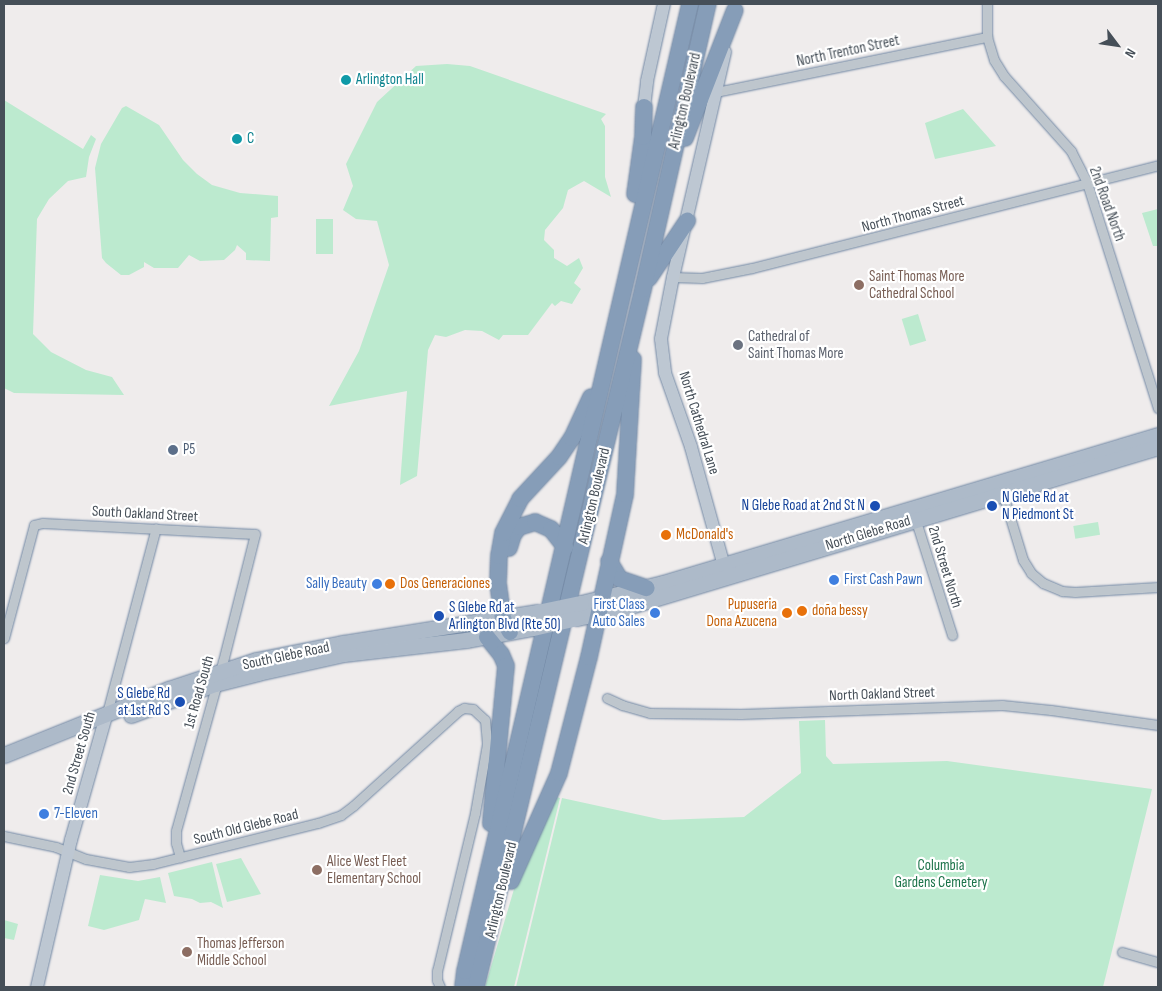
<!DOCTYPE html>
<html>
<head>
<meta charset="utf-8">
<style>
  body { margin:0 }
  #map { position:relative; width:1162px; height:991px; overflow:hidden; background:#efecec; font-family:"Sofia Sans Condensed",sans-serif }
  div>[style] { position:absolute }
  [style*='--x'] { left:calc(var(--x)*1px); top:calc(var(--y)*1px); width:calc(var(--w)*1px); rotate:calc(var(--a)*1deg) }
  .green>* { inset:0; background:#bceacf; transform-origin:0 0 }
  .roads { filter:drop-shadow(0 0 1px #7288a4) drop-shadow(0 0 1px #7288a4) }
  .street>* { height:9px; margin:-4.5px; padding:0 4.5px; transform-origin:4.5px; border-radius:4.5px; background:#bec6cd }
  .secondary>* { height:12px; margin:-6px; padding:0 6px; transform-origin:6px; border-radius:6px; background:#bdc7d2 }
  .primary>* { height:15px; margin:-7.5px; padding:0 7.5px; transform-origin:7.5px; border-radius:7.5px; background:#adbac9 }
  .highway>* { height:16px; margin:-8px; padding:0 8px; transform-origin:8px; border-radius:8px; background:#869db8 }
  .primary-bridge>* { height:15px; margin:-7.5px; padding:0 7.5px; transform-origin:7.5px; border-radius:7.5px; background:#adbac9 }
  .dots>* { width:14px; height:14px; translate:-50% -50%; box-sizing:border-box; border:2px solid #fff; border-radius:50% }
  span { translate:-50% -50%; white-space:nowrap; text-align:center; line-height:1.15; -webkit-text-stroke:4.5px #fff; paint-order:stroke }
  .street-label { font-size:15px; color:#464f58 }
  .culture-label { font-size:15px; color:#0d838f }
  .left { translate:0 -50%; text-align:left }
  .education-label { font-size:15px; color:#785e54 }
  .worship-label { font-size:15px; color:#5b616d }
  .service-label { font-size:15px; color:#4e5e75 }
  .transit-label { font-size:15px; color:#164399 }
  .right { translate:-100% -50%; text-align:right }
  .food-label { font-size:15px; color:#c56008 }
  .shop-label { font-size:15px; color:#366cbe }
  .park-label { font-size:15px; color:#1c734a }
  .frame { position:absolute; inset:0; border:5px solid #464f58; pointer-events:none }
  .north { position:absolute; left:1092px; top:20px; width:50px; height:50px; -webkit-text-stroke:4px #fff; paint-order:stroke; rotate:121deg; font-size:14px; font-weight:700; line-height:20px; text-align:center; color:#464f58 }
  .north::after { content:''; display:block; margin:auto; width:18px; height:22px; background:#464f58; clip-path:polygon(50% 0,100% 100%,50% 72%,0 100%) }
</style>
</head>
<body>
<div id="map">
  <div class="green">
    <i style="clip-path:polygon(447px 64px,470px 66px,606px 114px,601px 119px,605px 126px,605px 177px,611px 197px,584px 181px,568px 190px,563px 208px,545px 230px,544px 240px,554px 250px,554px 258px,567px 266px,579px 258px,583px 268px,574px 283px,581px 289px,572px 304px,561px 301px,555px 306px,552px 303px,528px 335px,503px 335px,499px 340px,482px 331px,465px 330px,446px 337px,435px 335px,428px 350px,417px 476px,400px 485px,407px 391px,329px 406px,359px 351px,389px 265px,377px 221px,356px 219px,343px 210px,353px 186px,346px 164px,377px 102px,416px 66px)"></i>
    <i style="clip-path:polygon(4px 100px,83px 149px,91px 135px,96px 139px,89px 157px,86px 177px,68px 181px,49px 199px,37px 219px,33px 334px,51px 352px,86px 370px,112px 377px,124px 395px,14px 393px,4px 388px)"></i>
    <i style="clip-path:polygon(126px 106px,159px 125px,183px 160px,197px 174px,212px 185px,240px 193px,278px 196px,278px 217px,271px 218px,270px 261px,246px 260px,246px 253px,237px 245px,235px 250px,224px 260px,200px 261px,189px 255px,178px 268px,154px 268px,144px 262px,144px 267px,129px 275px,121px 275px,106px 263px,102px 258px,95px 168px,101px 144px,122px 108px)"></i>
    <i style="clip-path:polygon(963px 109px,996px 146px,935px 159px,925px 123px)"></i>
    <i style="clip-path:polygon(1158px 209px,1158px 246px,1153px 246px,1142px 213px)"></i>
    <i style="left:316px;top:219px;width:17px;height:35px"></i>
    <i style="left:918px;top:314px;width:28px;height:17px;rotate:73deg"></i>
    <i style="left:1098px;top:522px;width:13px;height:25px;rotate:81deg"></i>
    <i style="clip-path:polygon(825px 720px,826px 756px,833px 764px,947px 761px,1152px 789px,1103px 987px,516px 987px,562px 798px,663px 820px,744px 817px,801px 773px,799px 721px)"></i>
    <i style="clip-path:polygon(553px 796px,560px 798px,514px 987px,485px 987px,517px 879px)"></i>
    <i style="clip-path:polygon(241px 858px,261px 894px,227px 902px,216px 864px)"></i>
    <i style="clip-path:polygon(212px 862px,223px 908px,211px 902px,200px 903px,192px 899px,174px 896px,168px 873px)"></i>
    <i style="clip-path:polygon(100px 875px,138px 881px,160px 877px,166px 903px,145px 899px,139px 920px,104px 930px,88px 926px)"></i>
    <i style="clip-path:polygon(4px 920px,18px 924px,14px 940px,4px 938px)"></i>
  </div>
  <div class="roads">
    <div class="street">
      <i style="--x:987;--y:4;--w:33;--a:90"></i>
      <i style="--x:987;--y:37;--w:24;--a:73"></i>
      <i style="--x:994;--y:60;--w:19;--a:58"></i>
      <i style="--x:1004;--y:76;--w:101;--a:48.2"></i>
      <i style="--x:1071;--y:151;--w:36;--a:63"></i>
      <i style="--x:1087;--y:183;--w:236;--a:72.5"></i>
      <i style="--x:716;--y:92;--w:277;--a:-11.5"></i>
      <i style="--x:673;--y:277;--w:29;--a:2"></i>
      <i style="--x:702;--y:278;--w:51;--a:-11.3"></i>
      <i style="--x:752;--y:268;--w:419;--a:-14.2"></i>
      <i style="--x:1002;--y:491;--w:72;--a:73.1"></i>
      <i style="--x:1023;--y:560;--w:15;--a:58"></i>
      <i style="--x:1031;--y:573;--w:16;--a:40"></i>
      <i style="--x:1043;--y:583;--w:21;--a:23"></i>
      <i style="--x:1062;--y:591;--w:13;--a:4"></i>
      <i style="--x:1075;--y:592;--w:83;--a:-3.4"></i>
      <i style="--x:914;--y:515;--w:126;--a:72.4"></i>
      <i style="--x:4;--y:638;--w:117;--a:-75.1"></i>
      <i style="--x:34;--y:525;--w:9;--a:-13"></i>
      <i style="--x:43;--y:523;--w:212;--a:3"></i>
      <i style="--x:255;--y:534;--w:131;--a:104.1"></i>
      <i style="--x:223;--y:661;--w:176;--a:105.5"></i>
      <i style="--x:176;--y:831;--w:12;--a:90"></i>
      <i style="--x:176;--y:843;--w:15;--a:74"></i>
      <i style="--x:607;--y:698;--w:17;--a:25"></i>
      <i style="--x:622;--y:705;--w:29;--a:16"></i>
      <i style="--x:650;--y:713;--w:91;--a:0.6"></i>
      <i style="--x:741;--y:714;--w:261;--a:-2"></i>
      <i style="--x:1002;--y:705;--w:49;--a:5.8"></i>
      <i style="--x:1051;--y:710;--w:108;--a:8"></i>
      <i style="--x:107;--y:713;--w:191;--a:-75.2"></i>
      <i style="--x:4;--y:836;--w:53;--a:11.9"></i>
      <i style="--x:56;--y:847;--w:32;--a:22"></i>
      <i style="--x:86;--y:859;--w:44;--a:10.5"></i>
      <i style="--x:129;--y:867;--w:24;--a:-7"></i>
      <i style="--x:153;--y:864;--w:170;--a:-14"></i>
      <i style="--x:318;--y:823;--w:24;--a:-19"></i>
      <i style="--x:341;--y:815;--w:15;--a:-37"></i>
      <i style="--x:353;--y:806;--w:142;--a:-42.1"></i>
      <i style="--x:458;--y:711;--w:7;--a:-27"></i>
      <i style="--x:464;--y:708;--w:9;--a:6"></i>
      <i style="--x:473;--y:709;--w:16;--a:43"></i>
      <i style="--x:485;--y:720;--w:24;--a:85"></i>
      <i style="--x:487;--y:744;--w:70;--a:99.9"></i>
      <i style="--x:475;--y:813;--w:163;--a:103.5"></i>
      <i style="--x:437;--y:971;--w:9;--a:90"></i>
      <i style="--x:437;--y:980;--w:8;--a:67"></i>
      <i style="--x:1122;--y:952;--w:37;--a:16"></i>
    </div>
    <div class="secondary">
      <i style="--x:725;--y:52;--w:231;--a:103"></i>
      <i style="--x:673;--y:277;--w:63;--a:101"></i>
      <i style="--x:661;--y:339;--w:34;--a:83"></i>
      <i style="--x:665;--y:373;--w:78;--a:70.6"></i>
      <i style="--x:691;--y:447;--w:131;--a:74.5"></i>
      <i style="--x:644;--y:107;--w:26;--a:-83"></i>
      <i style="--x:647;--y:81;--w:79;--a:-77.6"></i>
      <i style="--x:37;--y:987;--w:151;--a:-77"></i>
      <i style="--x:71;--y:840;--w:132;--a:-74.2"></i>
    </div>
    <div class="primary">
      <i style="--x:581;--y:603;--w:84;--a:-13.7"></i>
      <i style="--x:663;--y:583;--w:517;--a:-16.65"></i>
      <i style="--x:577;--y:618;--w:41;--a:-11.3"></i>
      <i style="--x:617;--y:610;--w:565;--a:-16.77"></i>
      <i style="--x:131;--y:715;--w:90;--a:-20.3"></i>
      <i style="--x:215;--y:684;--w:44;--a:-14.3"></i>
      <i style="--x:258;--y:673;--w:88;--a:-12.5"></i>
      <i style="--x:344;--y:654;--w:123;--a:-6.5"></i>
      <i style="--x:466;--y:640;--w:68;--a:-10.2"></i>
      <i style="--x:4;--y:755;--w:177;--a:-21.9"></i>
      <i style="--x:168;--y:689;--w:93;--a:-18.2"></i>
      <i style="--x:256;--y:660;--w:89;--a:-11.1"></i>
      <i style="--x:343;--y:643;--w:196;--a:-9.1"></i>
    </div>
    <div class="highway">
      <i style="--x:685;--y:138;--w:137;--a:-68.7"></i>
      <i style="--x:635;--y:194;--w:58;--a:-82"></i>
      <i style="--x:643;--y:137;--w:30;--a:-88"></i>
      <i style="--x:649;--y:278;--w:69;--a:-56.3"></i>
      <i style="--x:509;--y:548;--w:14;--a:-73"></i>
      <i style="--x:513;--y:535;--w:10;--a:-53"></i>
      <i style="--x:519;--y:527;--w:17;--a:-17"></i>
      <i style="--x:535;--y:522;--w:17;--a:24"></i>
      <i style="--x:551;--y:529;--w:23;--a:52"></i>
      <i style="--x:609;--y:561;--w:21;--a:59"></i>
      <i style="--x:620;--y:579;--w:28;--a:19"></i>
      <i style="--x:510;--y:632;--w:15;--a:-118"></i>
      <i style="--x:503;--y:619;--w:36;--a:-98"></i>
      <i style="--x:498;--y:583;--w:27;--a:-88"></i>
      <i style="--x:499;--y:556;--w:23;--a:-80"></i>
      <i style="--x:503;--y:533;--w:38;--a:-63"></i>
      <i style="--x:520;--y:499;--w:57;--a:-47.1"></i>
      <i style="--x:559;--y:457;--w:23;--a:-56"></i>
      <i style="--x:572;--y:438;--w:45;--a:-65.1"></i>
      <i style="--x:487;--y:637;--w:22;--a:51"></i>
      <i style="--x:501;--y:654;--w:13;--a:67"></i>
      <i style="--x:506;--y:666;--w:158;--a:95.5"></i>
      <i style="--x:511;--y:881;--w:118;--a:-66"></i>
      <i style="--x:559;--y:773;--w:120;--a:-75.5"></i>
      <i style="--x:589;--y:657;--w:167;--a:-77.5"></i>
      <i style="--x:625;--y:494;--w:135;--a:-86.6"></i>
      <i style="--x:463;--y:987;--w:16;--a:-83"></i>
      <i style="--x:465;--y:971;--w:993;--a:-76.9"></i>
      <i style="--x:476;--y:987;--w:718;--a:-76.54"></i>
      <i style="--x:643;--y:289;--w:292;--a:-77.2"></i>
    </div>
  </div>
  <div class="primary-bridge">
    <i style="--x:537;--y:612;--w:45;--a:-11.6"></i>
    <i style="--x:533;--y:628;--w:45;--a:-12.8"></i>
  </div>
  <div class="dots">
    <i style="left:346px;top:80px;background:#0f9aa8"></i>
    <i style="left:237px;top:139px;background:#0f9aa8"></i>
    <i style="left:859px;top:285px;background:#8d6e63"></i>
    <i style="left:738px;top:345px;background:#6b7280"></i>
    <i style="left:173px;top:450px;background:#5c6f8a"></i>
    <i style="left:875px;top:506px;background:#1a4fb4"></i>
    <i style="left:992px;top:506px;background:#1a4fb4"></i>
    <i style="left:666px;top:535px;background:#e8710a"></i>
    <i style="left:834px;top:580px;background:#3f7fe0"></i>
    <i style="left:377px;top:584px;background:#3f7fe0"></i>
    <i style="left:390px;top:584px;background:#e8710a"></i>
    <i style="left:802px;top:611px;background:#e8710a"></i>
    <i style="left:655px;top:613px;background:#3f7fe0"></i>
    <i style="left:787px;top:613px;background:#e8710a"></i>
    <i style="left:439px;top:616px;background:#1a4fb4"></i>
    <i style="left:180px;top:702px;background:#1a4fb4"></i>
    <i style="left:44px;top:814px;background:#3f7fe0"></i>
    <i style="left:317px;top:870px;background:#8d6e63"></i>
    <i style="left:187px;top:952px;background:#8d6e63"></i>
  </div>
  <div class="street-label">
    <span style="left:848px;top:51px;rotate:-12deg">North Trenton Street</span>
    <span style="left:685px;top:101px;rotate:-77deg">Arlington Boulevard</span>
    <span style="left:1107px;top:204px;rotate:70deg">2nd Road North</span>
    <span style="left:913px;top:214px;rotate:-15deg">North Thomas Street</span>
    <span style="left:699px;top:423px;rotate:73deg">North Cathedral Lane</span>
    <span style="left:594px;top:496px;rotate:-77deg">Arlington Boulevard</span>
    <span style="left:145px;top:514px;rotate:3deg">South Oakland Street</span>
    <span style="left:868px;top:533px;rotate:-17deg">North Glebe Road</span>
    <span style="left:945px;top:567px;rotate:73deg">2nd Street North</span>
    <span style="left:286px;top:656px;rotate:-12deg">South Glebe Road</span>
    <span style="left:199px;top:692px;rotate:-74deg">1st Road South</span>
    <span style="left:882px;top:694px;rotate:-2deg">North Oakland Street</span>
    <span style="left:79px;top:753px;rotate:-74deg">2nd Street South</span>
    <span style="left:246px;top:827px;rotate:-14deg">South Old Glebe Road</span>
    <span style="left:501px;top:890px;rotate:-77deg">Arlington Boulevard</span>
  </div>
  <div class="culture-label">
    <span class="left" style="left:356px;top:80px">Arlington Hall</span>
    <span class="left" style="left:247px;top:139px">C</span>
  </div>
  <div class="education-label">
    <span class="left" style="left:869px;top:285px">Saint Thomas More<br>Cathedral School</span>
    <span class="left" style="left:327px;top:870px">Alice West Fleet<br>Elementary School</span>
    <span class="left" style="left:197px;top:952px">Thomas Jefferson<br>Middle School</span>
  </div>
  <div class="worship-label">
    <span class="left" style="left:748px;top:345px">Cathedral of<br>Saint Thomas More</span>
  </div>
  <div class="service-label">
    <span class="left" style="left:183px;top:450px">P5</span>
  </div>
  <div class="transit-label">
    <span class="left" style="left:1002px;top:506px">N Glebe Rd at<br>N Piedmont St</span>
    <span class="right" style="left:865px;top:506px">N Glebe Road at 2nd St N</span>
    <span class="left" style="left:449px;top:616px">S Glebe Rd at<br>Arlington Blvd (Rte 50)</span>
    <span class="right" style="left:170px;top:702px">S Glebe Rd<br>at 1st Rd S</span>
  </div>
  <div class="food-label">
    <span class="left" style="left:676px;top:535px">McDonald's</span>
    <span class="left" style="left:400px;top:584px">Dos Generaciones</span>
    <span class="right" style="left:777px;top:613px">Pupuseria<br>Dona Azucena</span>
    <span class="left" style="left:812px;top:611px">doña bessy</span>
  </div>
  <div class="shop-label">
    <span class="left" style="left:844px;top:580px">First Cash Pawn</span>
    <span class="right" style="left:367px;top:584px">Sally Beauty</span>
    <span class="right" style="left:645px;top:613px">First Class<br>Auto Sales</span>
    <span class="left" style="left:54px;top:814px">7-Eleven</span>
  </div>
  <div class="park-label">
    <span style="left:941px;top:874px">Columbia<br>Gardens Cemetery</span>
  </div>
  <div class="frame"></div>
  <div class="north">N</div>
</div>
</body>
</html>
